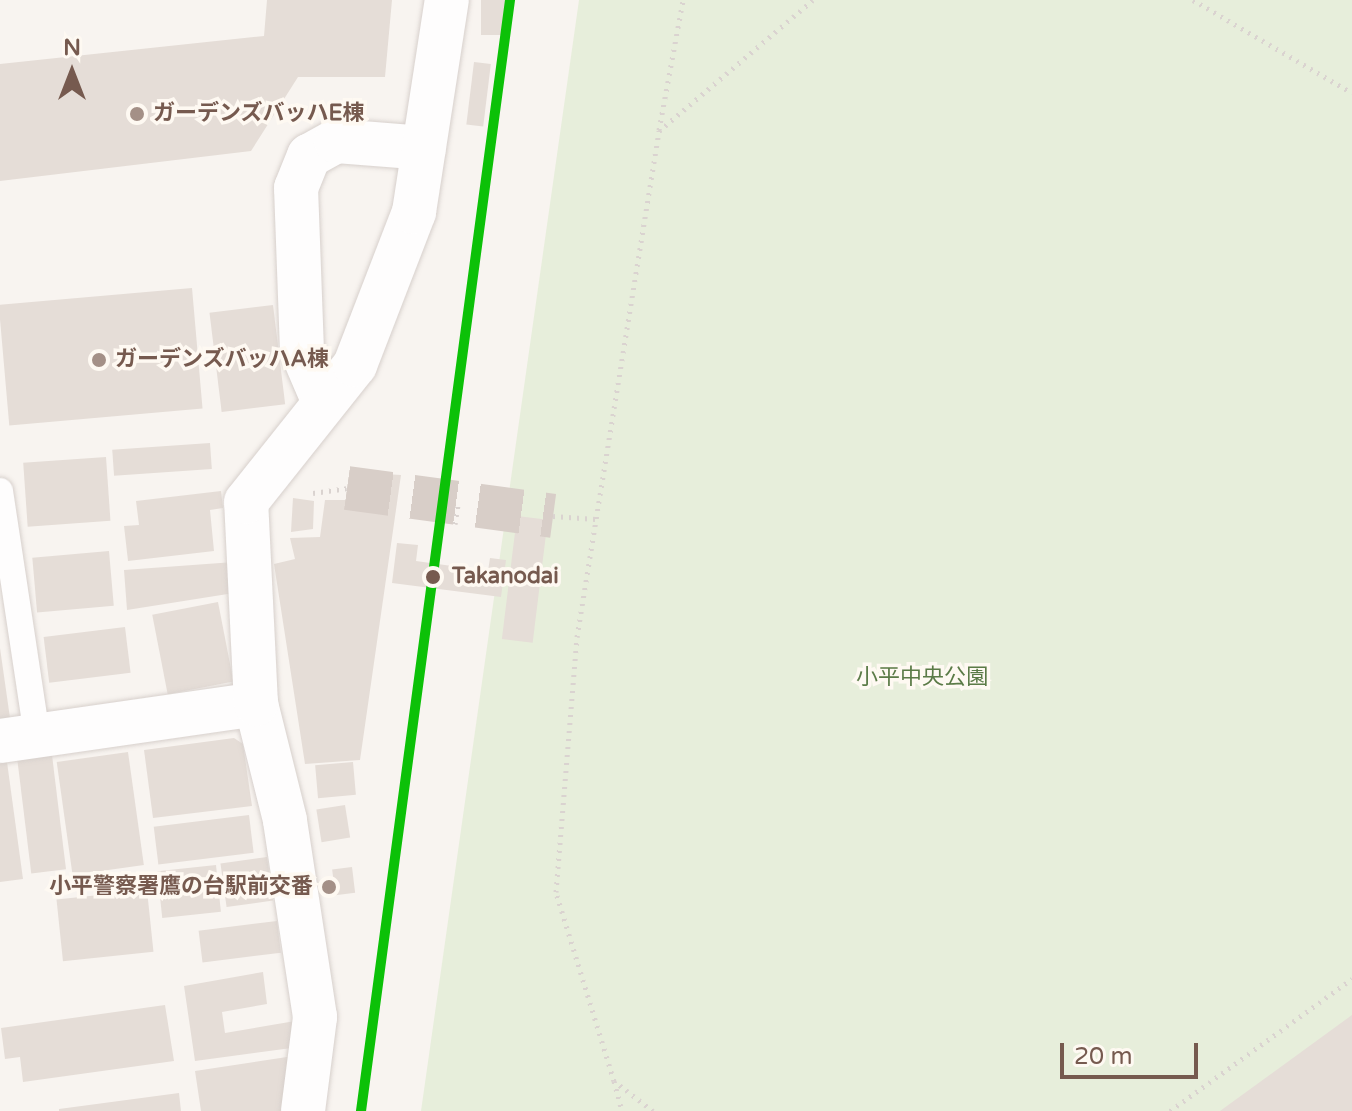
<!DOCTYPE html>
<html>
<head>
<meta charset="utf-8">
<style>
  body { margin:0 }
  #map { position:relative; width:1352px; height:1111px; overflow:hidden; background:#f8f4f0; font-family:"Varela Round","Noto Sans JP",sans-serif }
  div>[style] { position:absolute }
  [style*='--x'] { left:calc(var(--x)*1px); top:calc(var(--y)*1px); width:calc(var(--w)*1px); rotate:calc(var(--a)*1deg) }
  .green>* { inset:0; background:#e7eedb }
  .building>* { inset:0; background:#e5ddd7; transform-origin:0 0 }
  .street-tunnel>* { height:44px; margin-top:-22px; transform-origin:0; background:repeating-linear-gradient(90deg,#d8cec8 0 44px,transparent 0 66px) }
  .path>* { height:5px; margin-top:-2.5px; transform-origin:0; background:repeating-linear-gradient(90deg,#dad3d0 0 2px,transparent 0 8px) }
  .roads { filter:drop-shadow(0 0 2px #d7d0cc) drop-shadow(0 0 2px #d7d0cc) }
  .lane>* { height:26px; margin:-13px; padding:0 13px; transform-origin:13px; border-radius:13px; background:#fefdfd }
  .street>* { height:44px; margin:-22px; padding:0 22px; transform-origin:22px; border-radius:22px; background:#fefdfd }
  .rail-1>* { height:10px; margin:-5px; padding:0 5px; transform-origin:5px; border-radius:5px; background:#0cc108 }
  .dots>* { width:22px; height:22px; translate:-50% -50%; box-sizing:border-box; border:4px solid #fef9f2; border-radius:50% }
  span { translate:-50% -50%; white-space:nowrap; text-align:center; line-height:1.15; -webkit-text-stroke:7px #fef9f2; paint-order:stroke }
  .poi-label { font-size:22px; color:#765a4f; font-weight:700 }
  .left { translate:0 -50%; text-align:left }
  .right { translate:-100% -50%; text-align:right }
  .stop-label { font-size:22px; color:#765a4f; font-weight:700 }
  .park-label { font-size:22px; color:#5b7b47 }
  .north { position:absolute; left:32px; top:32px; width:80px; height:80px; -webkit-text-stroke:6px #fef9f2; paint-order:stroke; rotate:0deg; font-size:22px; font-weight:700; line-height:32px; text-align:center; color:#765a4f }
  .north::after { content:''; display:block; margin:auto; width:28px; height:36px; background:#765a4f; clip-path:polygon(50% 0,100% 100%,50% 72%,0 100%) }
  .scale { position:absolute; left:1060px; top:1043px; width:138px; height:36px; box-sizing:border-box; border:4px solid #765a4f; border-top:0; padding-left:10px; font-size:24px; line-height:28px; white-space:nowrap; color:#765a4f; -webkit-text-stroke:6px #fef9f2; paint-order:stroke }
</style>
</head>
<body>
<div id="map">
  <div class="green">
    <i style="clip-path:polygon(579px 0,1352px 0,1352px 1111px,421px 1111px)"></i>
  </div>
  <div class="building">
    <i style="clip-path:polygon(267px 0,392px 0,385px 77px,298px 77px,251px 151px,0 181px,0 64px,264px 36px)"></i>
    <i style="left:481px;top:0;width:25px;height:35px"></i>
    <i style="left:474px;top:62px;width:17px;height:63px;rotate:7deg"></i>
    <i style="left:192px;top:288px;width:121px;height:194px;rotate:85deg"></i>
    <i style="left:273px;top:305px;width:100px;height:64px;rotate:83deg"></i>
    <i style="left:210px;top:443px;width:26px;height:98px;rotate:86deg"></i>
    <i style="left:106px;top:457px;width:64px;height:83px;rotate:86deg"></i>
    <i style="clip-path:polygon(352px 472px,401px 475px,360px 760px,305px 764px,274px 564px,295px 559px,290px 538px,320px 537px,325px 500px,349px 500px)"></i>
    <i style="clip-path:polygon(221px 491px,223px 508px,210px 510px,214px 551px,128px 561px,124px 526px,139px 525px,136px 501px)"></i>
    <i style="clip-path:polygon(293px 498px,314px 501px,313px 529px,291px 532px)"></i>
    <i style="left:517px;top:516px;width:31px;height:124px;rotate:7deg"></i>
    <i style="clip-path:polygon(397px 543px,418px 545px,416px 561px,488px 571px,490px 558px,506px 560px,501px 597px,392px 583px)"></i>
    <i style="left:109px;top:551px;width:55px;height:77px;rotate:85deg"></i>
    <i style="clip-path:polygon(234px 562px,234px 593px,127px 610px,124px 570px)"></i>
    <i style="left:218px;top:602px;width:81px;height:67px;rotate:79deg"></i>
    <i style="left:125px;top:627px;width:46px;height:82px;rotate:83deg"></i>
    <i style="clip-path:polygon(0 648px,10px 718px,0 719px)"></i>
    <i style="clip-path:polygon(234px 738px,243px 744px,252px 806px,153px 818px,144px 750px)"></i>
    <i style="left:128px;top:752px;width:114px;height:72px;rotate:82deg"></i>
    <i style="left:52px;top:755px;width:115px;height:35px;rotate:83deg"></i>
    <i style="clip-path:polygon(7px 762px,23px 879px,0 882px,0 763px)"></i>
    <i style="left:353px;top:762px;width:33px;height:38px;rotate:85deg"></i>
    <i style="left:345px;top:805px;width:33px;height:29px;rotate:81deg"></i>
    <i style="left:249px;top:815px;width:38px;height:96px;rotate:83deg"></i>
    <i style="left:267px;top:857px;width:44px;height:47px;rotate:82deg"></i>
    <i style="left:216px;top:865px;width:47px;height:59px;rotate:84deg"></i>
    <i style="left:352px;top:867px;width:26px;height:20px;rotate:83deg"></i>
    <i style="left:147px;top:890px;width:62px;height:91px;rotate:84deg"></i>
    <i style="left:277px;top:921px;width:32px;height:79px;rotate:83deg"></i>
    <i style="clip-path:polygon(263px 972px,267px 1004px,222px 1012px,225px 1033px,301px 1020px,299px 1047px,195px 1061px,184px 986px)"></i>
    <i style="clip-path:polygon(165px 1005px,174px 1061px,23px 1082px,20px 1057px,5px 1059px,1px 1028px)"></i>
    <i style="clip-path:polygon(1352px 1015px,1352px 1111px,1220px 1111px)"></i>
    <i style="clip-path:polygon(300px 1055px,291px 1111px,201px 1111px,195px 1071px)"></i>
    <i style="clip-path:polygon(179px 1093px,181px 1111px,59px 1111px,59px 1109px)"></i>
  </div>
  <div class="street-tunnel">
    <i style="--x:347;--y:488;--w:208;--a:7.7"></i>
  </div>
  <div class="path">
    <i style="--x:1193;--y:0;--w:184;--a:30.3"></i>
    <i style="--x:659;--y:130;--w:132;--a:-79.5"></i>
    <i style="--x:313;--y:493;--w:34;--a:-8"></i>
    <i style="--x:553;--y:516;--w:43;--a:4"></i>
    <i style="--x:455;--y:524;--w:20;--a:-81"></i>
    <i style="--x:614;--y:1081;--w:31;--a:75"></i>
    <i style="--x:653;--y:1111;--w:49;--a:-142.4"></i>
    <i style="--x:614;--y:1081;--w:198;--a:-107.1"></i>
    <i style="--x:556;--y:892;--w:256;--a:-85.3"></i>
    <i style="--x:577;--y:637;--w:513;--a:-80.79"></i>
    <i style="--x:659;--y:131;--w:202;--a:-40.4"></i>
    <i style="--x:1170;--y:1111;--w:225;--a:-36"></i>
  </div>
  <div class="roads">
    <div class="lane">
      <i style="--x:0;--y:491;--w:248;--a:81.4"></i>
    </div>
    <div class="street">
      <i style="--x:323;--y:400;--w:53;--a:-113.2"></i>
      <i style="--x:302;--y:351;--w:163;--a:-92.1"></i>
      <i style="--x:296;--y:188;--w:35;--a:-68"></i>
      <i style="--x:309;--y:156;--w:31;--a:-29"></i>
      <i style="--x:336;--y:141;--w:88;--a:4.5"></i>
      <i style="--x:0;--y:741;--w:259;--a:-8.2"></i>
      <i style="--x:303;--y:1111;--w:95;--a:-82.7"></i>
      <i style="--x:315;--y:1017;--w:199;--a:-98.7"></i>
      <i style="--x:285;--y:820;--w:120;--a:-104"></i>
      <i style="--x:256;--y:704;--w:202;--a:-92.8"></i>
      <i style="--x:246;--y:502;--w:175;--a:-51.5"></i>
      <i style="--x:355;--y:365;--w:164;--a:-68.9"></i>
      <i style="--x:414;--y:212;--w:215;--a:-81.2"></i>
    </div>
  </div>
  <div class="rail-1">
    <i style="--x:361;--y:1111;--w:1121;--a:-82.36"></i>
  </div>
  <div class="dots">
    <i style="left:137px;top:114px;background:#a49087"></i>
    <i style="left:99px;top:360px;background:#a49087"></i>
    <i style="left:433px;top:577px;background:#765a4f"></i>
    <i style="left:329px;top:887px;background:#a49087"></i>
  </div>
  <div class="poi-label">
    <span class="left" style="left:153px;top:114px">ガーデンズバッハE棟</span>
    <span class="left" style="left:115px;top:360px">ガーデンズバッハA棟</span>
    <span class="right" style="left:313px;top:887px">小平警察署鷹の台駅前交番</span>
  </div>
  <div class="stop-label">
    <span class="left" style="left:452px;top:577px">Takanodai</span>
  </div>
  <div class="park-label">
    <span style="left:922px;top:678px">小平中央公園</span>
  </div>
  <div class="north">N</div>
  <div class="scale">20 m</div>
</div>
</body>
</html>
